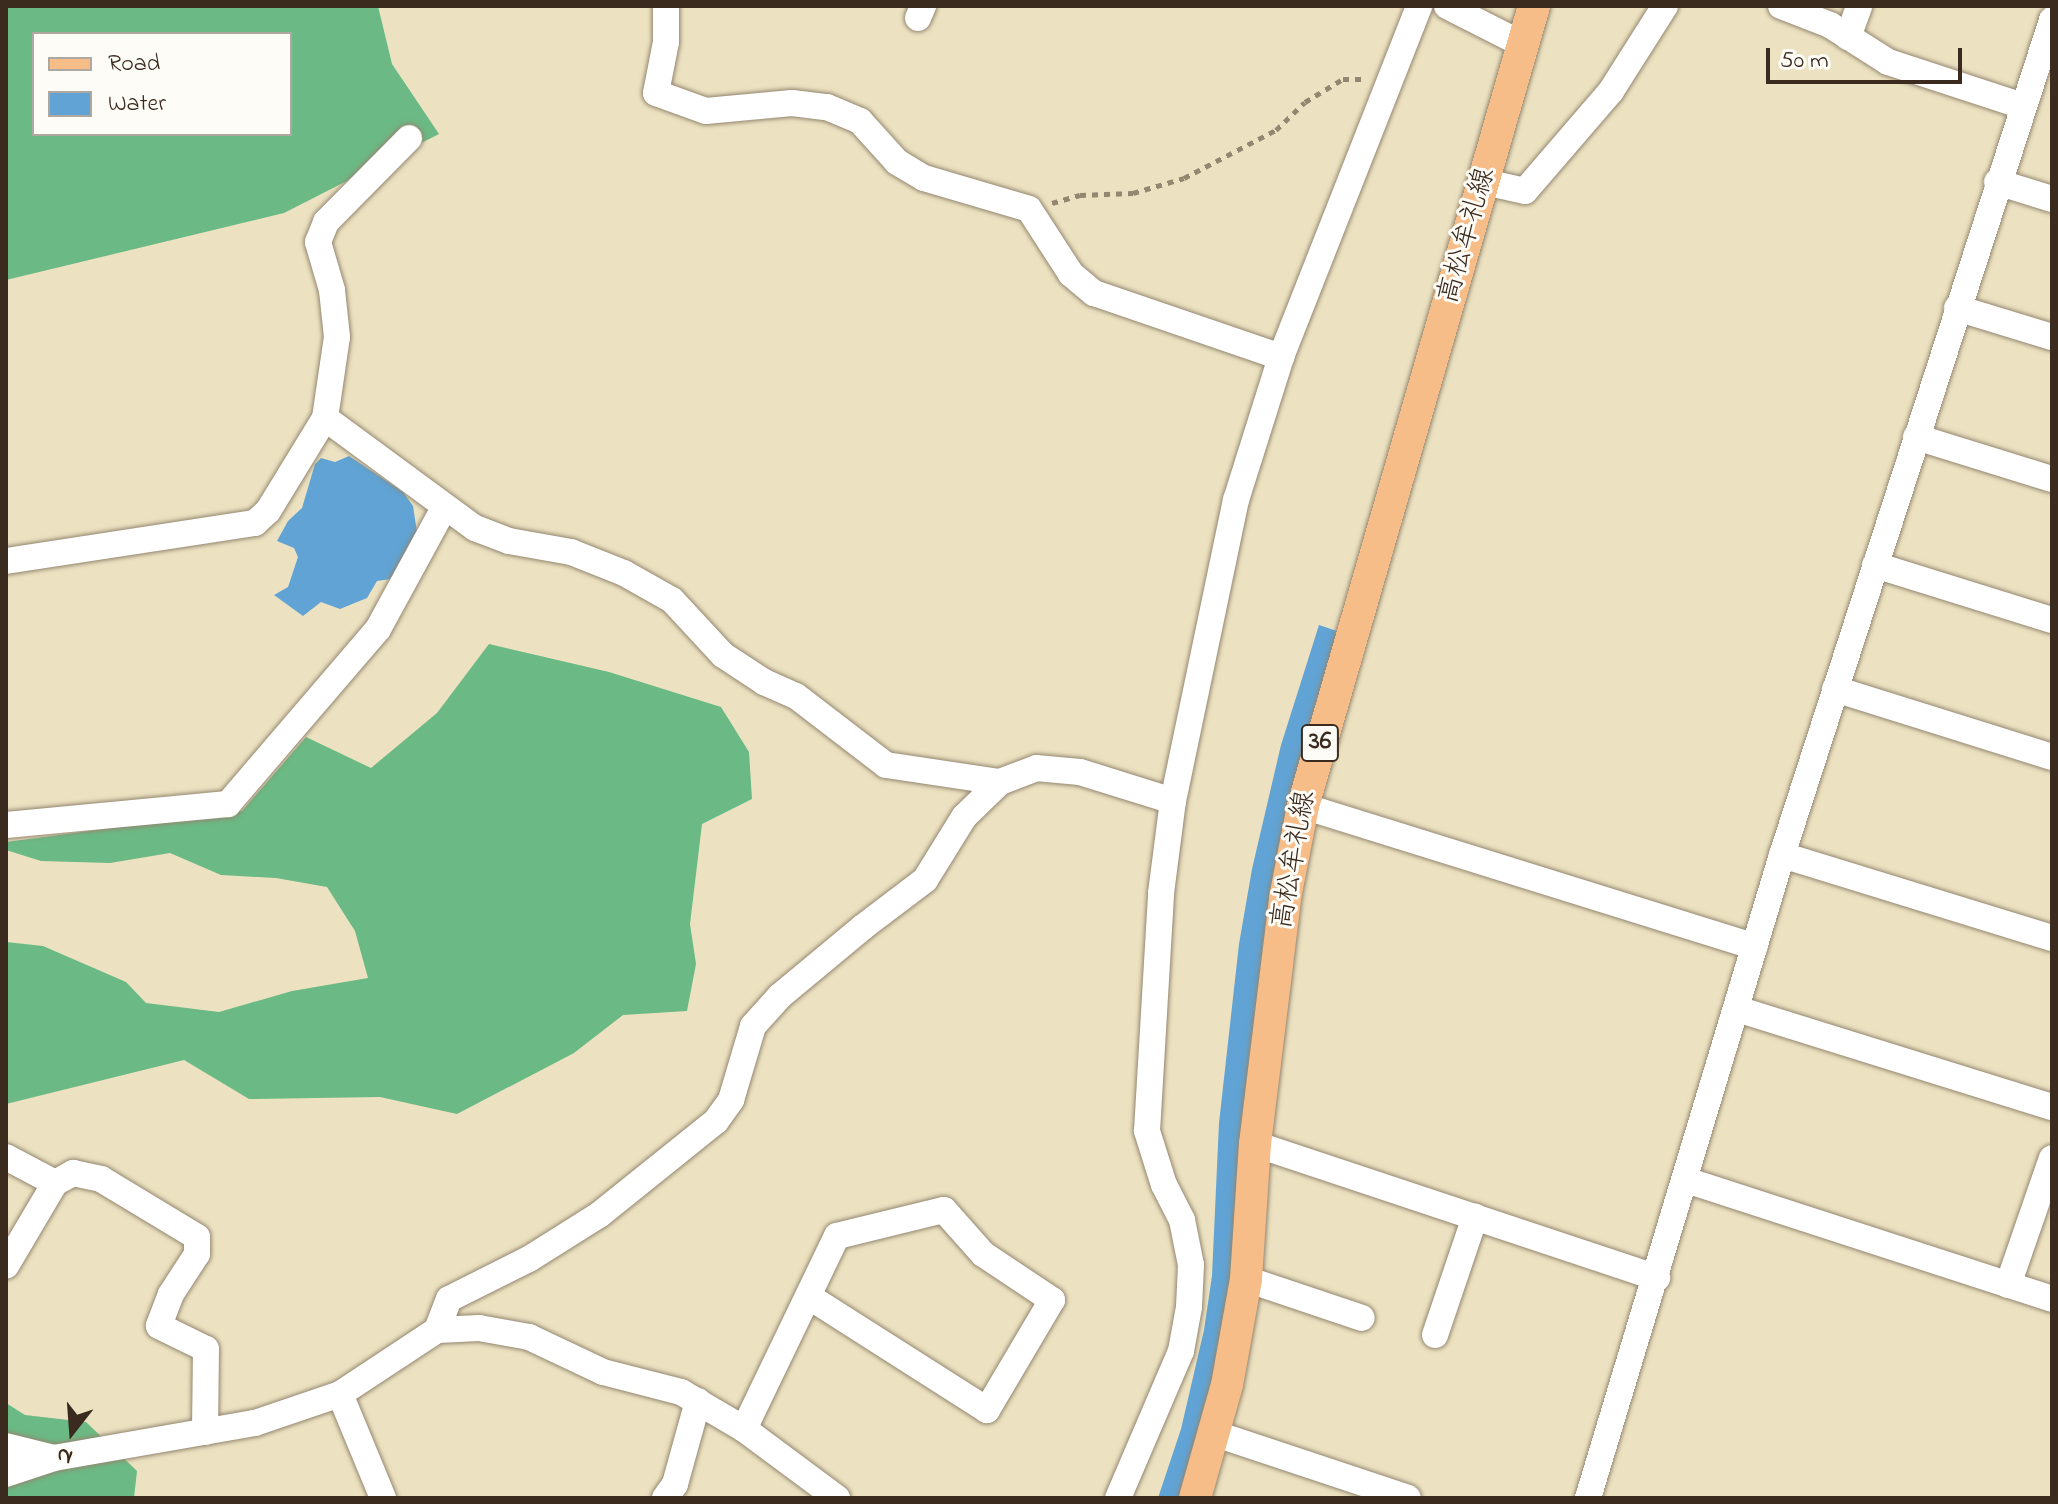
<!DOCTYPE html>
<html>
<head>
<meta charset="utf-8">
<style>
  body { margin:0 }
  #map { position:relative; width:2058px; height:1504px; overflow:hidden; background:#ece2c1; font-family:"Indie Flower","Klee One",sans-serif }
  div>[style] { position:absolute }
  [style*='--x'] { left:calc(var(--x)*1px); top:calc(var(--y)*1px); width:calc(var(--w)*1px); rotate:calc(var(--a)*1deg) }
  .forest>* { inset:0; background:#6bb984 }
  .water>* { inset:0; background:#60a3d4 }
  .path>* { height:5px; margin-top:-2.5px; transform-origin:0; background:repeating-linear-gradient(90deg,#948670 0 6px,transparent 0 12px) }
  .roads { filter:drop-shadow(0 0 2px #948670) drop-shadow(0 0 2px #948670) }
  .minor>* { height:26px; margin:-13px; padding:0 13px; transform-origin:13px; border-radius:13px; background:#fff }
  .major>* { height:32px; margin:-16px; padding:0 16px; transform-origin:16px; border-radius:16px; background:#f7bd88 }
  span { translate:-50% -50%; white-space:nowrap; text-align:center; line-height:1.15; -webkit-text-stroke:6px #fdfcf7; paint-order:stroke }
  .shield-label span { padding:2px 6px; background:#fdfcf7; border:2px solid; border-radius:6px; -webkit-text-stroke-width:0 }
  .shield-label { font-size:26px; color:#3b2a1e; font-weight:700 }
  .street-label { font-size:28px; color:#3b2a1e }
  .frame { position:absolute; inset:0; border:8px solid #3b2a1e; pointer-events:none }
  .legend { position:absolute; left:32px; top:32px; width:260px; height:104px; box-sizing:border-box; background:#fdfcf7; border:2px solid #afa8a0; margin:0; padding:10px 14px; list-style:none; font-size:24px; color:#3b2a1e }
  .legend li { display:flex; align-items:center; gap:16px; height:40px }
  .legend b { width:40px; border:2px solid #afa8a0 }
  .north { position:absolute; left:32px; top:1392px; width:80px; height:80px; -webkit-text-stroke:6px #fdfcf7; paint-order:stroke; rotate:197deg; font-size:22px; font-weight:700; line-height:32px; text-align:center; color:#3b2a1e }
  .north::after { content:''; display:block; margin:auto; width:28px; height:36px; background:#3b2a1e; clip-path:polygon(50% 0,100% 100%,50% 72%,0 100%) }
  .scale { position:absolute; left:1766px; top:48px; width:196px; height:36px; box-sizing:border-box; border:4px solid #3b2a1e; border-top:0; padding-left:10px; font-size:24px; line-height:28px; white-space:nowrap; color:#3b2a1e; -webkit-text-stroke:6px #fdfcf7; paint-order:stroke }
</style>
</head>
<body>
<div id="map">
  <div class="forest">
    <i style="clip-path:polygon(evenodd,6px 6px,378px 6px,392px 64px,439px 134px,284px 213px,6px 280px,6px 6px,34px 34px,290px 34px,290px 134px,34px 134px,34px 34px)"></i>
    <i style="clip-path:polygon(489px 644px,609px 672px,721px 707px,749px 752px,752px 799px,702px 824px,690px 924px,696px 964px,687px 1011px,623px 1015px,574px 1053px,457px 1114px,380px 1097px,249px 1099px,184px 1060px,6px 1104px,6px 942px,43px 946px,126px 982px,146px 1003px,219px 1012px,292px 991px,368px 978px,355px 931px,327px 887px,276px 878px,221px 875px,170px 853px,110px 863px,41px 861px,6px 850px,6px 842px,242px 811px,306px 737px,371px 768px,437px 713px)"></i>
    <i style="clip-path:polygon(6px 1403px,25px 1415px,86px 1422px,137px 1471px,134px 1498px,6px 1498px)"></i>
  </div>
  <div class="water">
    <i style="clip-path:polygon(349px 456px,403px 492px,413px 506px,417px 532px,391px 579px,377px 581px,367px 598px,340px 609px,321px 602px,303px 616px,274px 595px,288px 587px,298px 557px,294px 548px,277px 541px,288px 521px,302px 508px,315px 464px,321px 458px,335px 462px)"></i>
    <i style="clip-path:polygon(1319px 625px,1337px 631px,1301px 762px,1224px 1336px,1182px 1498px,1158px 1498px,1181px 1429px,1204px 1330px,1212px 1276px,1219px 1123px,1239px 944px,1252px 869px,1281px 745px)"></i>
  </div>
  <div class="path">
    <i style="--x:1052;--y:203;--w:29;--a:-16"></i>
    <i style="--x:1080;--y:195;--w:53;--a:-2.2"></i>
    <i style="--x:1133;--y:193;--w:53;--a:-16.4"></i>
    <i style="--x:1184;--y:178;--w:104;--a:-27.6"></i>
    <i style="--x:1276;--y:130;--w:40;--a:-44"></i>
    <i style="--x:1305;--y:102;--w:44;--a:-31.2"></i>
    <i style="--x:1343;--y:79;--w:23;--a:0"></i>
  </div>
  <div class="roads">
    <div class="minor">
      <i style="--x:666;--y:6;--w:36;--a:90"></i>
      <i style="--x:666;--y:42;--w:52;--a:101.1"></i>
      <i style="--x:656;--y:93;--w:53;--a:19.8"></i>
      <i style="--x:706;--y:111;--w:86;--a:-5.3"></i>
      <i style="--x:792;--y:103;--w:35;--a:7"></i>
      <i style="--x:827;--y:107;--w:36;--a:23"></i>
      <i style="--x:860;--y:121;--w:55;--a:47.9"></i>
      <i style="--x:897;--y:162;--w:31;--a:31"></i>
      <i style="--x:924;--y:178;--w:109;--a:16.4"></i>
      <i style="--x:1029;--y:209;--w:77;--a:57.1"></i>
      <i style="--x:1071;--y:274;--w:30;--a:40"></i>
      <i style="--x:1094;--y:293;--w:198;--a:18.9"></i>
      <i style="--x:1447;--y:6;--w:84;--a:26.9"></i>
      <i style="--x:1781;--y:6;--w:53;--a:21.2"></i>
      <i style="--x:1830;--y:25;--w:69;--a:32.5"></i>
      <i style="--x:1888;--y:62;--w:142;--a:18.1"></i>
      <i style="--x:918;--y:18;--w:13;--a:-67"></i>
      <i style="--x:1848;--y:37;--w:33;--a:-70"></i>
      <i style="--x:1485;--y:182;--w:41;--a:12.7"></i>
      <i style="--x:1525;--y:191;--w:132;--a:-49.3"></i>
      <i style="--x:1611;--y:91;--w:101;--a:-57.6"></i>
      <i style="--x:1997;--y:182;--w:58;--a:17.2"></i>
      <i style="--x:1957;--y:308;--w:99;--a:17"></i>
      <i style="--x:325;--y:418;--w:186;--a:36.3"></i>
      <i style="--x:475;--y:528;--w:36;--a:21"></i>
      <i style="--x:509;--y:541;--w:63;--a:10.1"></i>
      <i style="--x:571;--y:552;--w:57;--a:21.6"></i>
      <i style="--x:624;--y:573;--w:55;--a:29.4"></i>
      <i style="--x:672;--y:600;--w:75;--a:47.2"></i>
      <i style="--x:723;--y:655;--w:49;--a:33.4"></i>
      <i style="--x:764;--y:682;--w:35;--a:24"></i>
      <i style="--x:796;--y:696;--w:113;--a:37.5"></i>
      <i style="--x:886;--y:765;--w:115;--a:8.5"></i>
      <i style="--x:1916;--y:437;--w:142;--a:17.2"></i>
      <i style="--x:6;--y:561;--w:252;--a:-8.7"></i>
      <i style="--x:255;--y:523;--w:18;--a:-43"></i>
      <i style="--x:268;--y:511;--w:109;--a:-58.5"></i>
      <i style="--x:325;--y:418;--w:82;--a:-81.6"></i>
      <i style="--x:337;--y:337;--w:47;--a:-96.1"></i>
      <i style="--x:332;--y:290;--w:50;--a:-106.3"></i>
      <i style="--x:318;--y:242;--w:22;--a:-68"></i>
      <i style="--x:326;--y:222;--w:118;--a:-45.3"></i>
      <i style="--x:1875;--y:565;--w:185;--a:17.3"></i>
      <i style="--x:1835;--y:689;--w:227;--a:17.4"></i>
      <i style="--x:1303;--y:806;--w:473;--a:17.3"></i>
      <i style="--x:6;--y:825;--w:223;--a:-5.4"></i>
      <i style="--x:228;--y:804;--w:230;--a:-49.4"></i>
      <i style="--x:378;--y:629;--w:138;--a:-61.4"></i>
      <i style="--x:1782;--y:855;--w:282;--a:17.1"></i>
      <i style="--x:1737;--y:1009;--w:330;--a:17.3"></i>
      <i style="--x:1255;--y:1144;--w:424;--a:18.4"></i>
      <i style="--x:6;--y:1157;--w:55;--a:28"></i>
      <i style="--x:55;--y:1183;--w:96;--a:120.6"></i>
      <i style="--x:1686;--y:1180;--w:385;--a:18"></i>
      <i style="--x:55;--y:1183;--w:21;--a:-29"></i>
      <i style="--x:73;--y:1173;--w:29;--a:12"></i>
      <i style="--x:101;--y:1179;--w:112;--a:31.1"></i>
      <i style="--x:197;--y:1237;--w:17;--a:90"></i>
      <i style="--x:197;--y:1254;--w:48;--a:123"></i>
      <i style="--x:171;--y:1294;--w:34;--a:111"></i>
      <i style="--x:159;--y:1326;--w:52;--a:26.1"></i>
      <i style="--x:206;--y:1349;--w:83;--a:90.7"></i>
      <i style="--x:1246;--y:1279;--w:122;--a:18.6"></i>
      <i style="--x:2008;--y:1285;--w:134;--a:-70.9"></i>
      <i style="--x:437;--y:1330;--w:33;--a:-69"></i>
      <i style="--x:449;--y:1299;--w:89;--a:-26.6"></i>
      <i style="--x:529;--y:1259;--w:83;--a:-32.2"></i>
      <i style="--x:599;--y:1215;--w:150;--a:-38.8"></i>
      <i style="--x:716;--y:1121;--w:26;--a:-54"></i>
      <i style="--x:731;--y:1100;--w:77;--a:-73.4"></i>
      <i style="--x:753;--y:1026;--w:40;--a:-48"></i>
      <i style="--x:780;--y:996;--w:108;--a:-39.7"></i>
      <i style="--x:863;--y:927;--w:78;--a:-37.2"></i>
      <i style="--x:925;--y:880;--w:74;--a:-58.2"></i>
      <i style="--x:964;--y:817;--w:50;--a:-44.2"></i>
      <i style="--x:1000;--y:782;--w:39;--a:-21"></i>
      <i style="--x:1036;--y:768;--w:44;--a:5.2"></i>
      <i style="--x:1080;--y:772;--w:97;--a:17.3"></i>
      <i style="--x:1435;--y:1335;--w:125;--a:-71.3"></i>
      <i style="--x:340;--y:1394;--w:113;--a:67.5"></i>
      <i style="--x:744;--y:1429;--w:214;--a:-64.3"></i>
      <i style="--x:837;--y:1236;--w:110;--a:-13.7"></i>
      <i style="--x:944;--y:1210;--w:59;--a:48.4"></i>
      <i style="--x:983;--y:1254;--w:83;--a:33.7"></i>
      <i style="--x:1052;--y:1300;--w:128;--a:120.6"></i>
      <i style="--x:987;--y:1410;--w:212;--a:-147.5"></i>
      <i style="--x:1216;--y:1434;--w:202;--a:18.4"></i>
      <i style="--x:6;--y:1446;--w:49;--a:14"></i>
      <i style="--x:54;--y:1458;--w:204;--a:-9.9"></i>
      <i style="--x:255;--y:1423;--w:90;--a:-18.8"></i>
      <i style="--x:340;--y:1394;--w:116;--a:-33.4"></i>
      <i style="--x:437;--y:1330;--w:42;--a:-2.7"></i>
      <i style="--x:479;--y:1328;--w:51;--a:10.2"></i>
      <i style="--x:529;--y:1337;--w:82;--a:25.3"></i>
      <i style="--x:603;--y:1372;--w:81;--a:14.4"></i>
      <i style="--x:681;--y:1392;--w:73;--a:30.4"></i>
      <i style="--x:744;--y:1429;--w:116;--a:36.6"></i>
      <i style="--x:6;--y:1474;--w:51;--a:-18.4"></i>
      <i style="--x:665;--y:1498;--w:17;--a:-54"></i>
      <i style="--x:675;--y:1484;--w:86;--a:-74.5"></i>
      <i style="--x:1118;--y:1498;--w:160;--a:-66.8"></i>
      <i style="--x:1181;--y:1351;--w:45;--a:-79.7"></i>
      <i style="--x:1189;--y:1307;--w:42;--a:-87.3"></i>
      <i style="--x:1191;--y:1265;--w:46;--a:-101.3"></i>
      <i style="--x:1182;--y:1220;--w:39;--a:-117"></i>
      <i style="--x:1164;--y:1185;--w:57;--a:-107.5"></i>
      <i style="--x:1147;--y:1131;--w:238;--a:-86.6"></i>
      <i style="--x:1161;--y:893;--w:93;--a:-82.6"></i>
      <i style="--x:1173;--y:801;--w:308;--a:-78.2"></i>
      <i style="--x:1236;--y:500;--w:150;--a:-72.5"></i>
      <i style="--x:1281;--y:357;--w:377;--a:-68.5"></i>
      <i style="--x:1588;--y:1498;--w:672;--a:-73.21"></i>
      <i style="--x:1782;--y:855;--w:878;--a:-72.08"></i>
    </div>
    <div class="major">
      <i style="--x:1195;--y:1498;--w:117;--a:-74.2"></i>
      <i style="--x:1227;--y:1385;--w:108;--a:-79.8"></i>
      <i style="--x:1246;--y:1279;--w:135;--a:-86.2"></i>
      <i style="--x:1255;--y:1144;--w:248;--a:-83"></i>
      <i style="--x:1285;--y:898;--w:94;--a:-78.9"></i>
      <i style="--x:1303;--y:806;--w:833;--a:-73.89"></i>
    </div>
  </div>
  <div class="shield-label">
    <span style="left:1320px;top:743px">36</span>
  </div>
  <div class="street-label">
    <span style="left:1468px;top:236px;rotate:-74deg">高松牟礼線</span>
    <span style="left:1295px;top:860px;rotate:-80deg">高松牟礼線</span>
  </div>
  <div class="frame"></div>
  <ul class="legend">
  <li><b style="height:10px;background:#f7bd88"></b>Road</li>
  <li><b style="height:22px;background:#60a3d4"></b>Water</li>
  </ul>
  <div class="north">N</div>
  <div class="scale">50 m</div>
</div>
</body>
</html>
